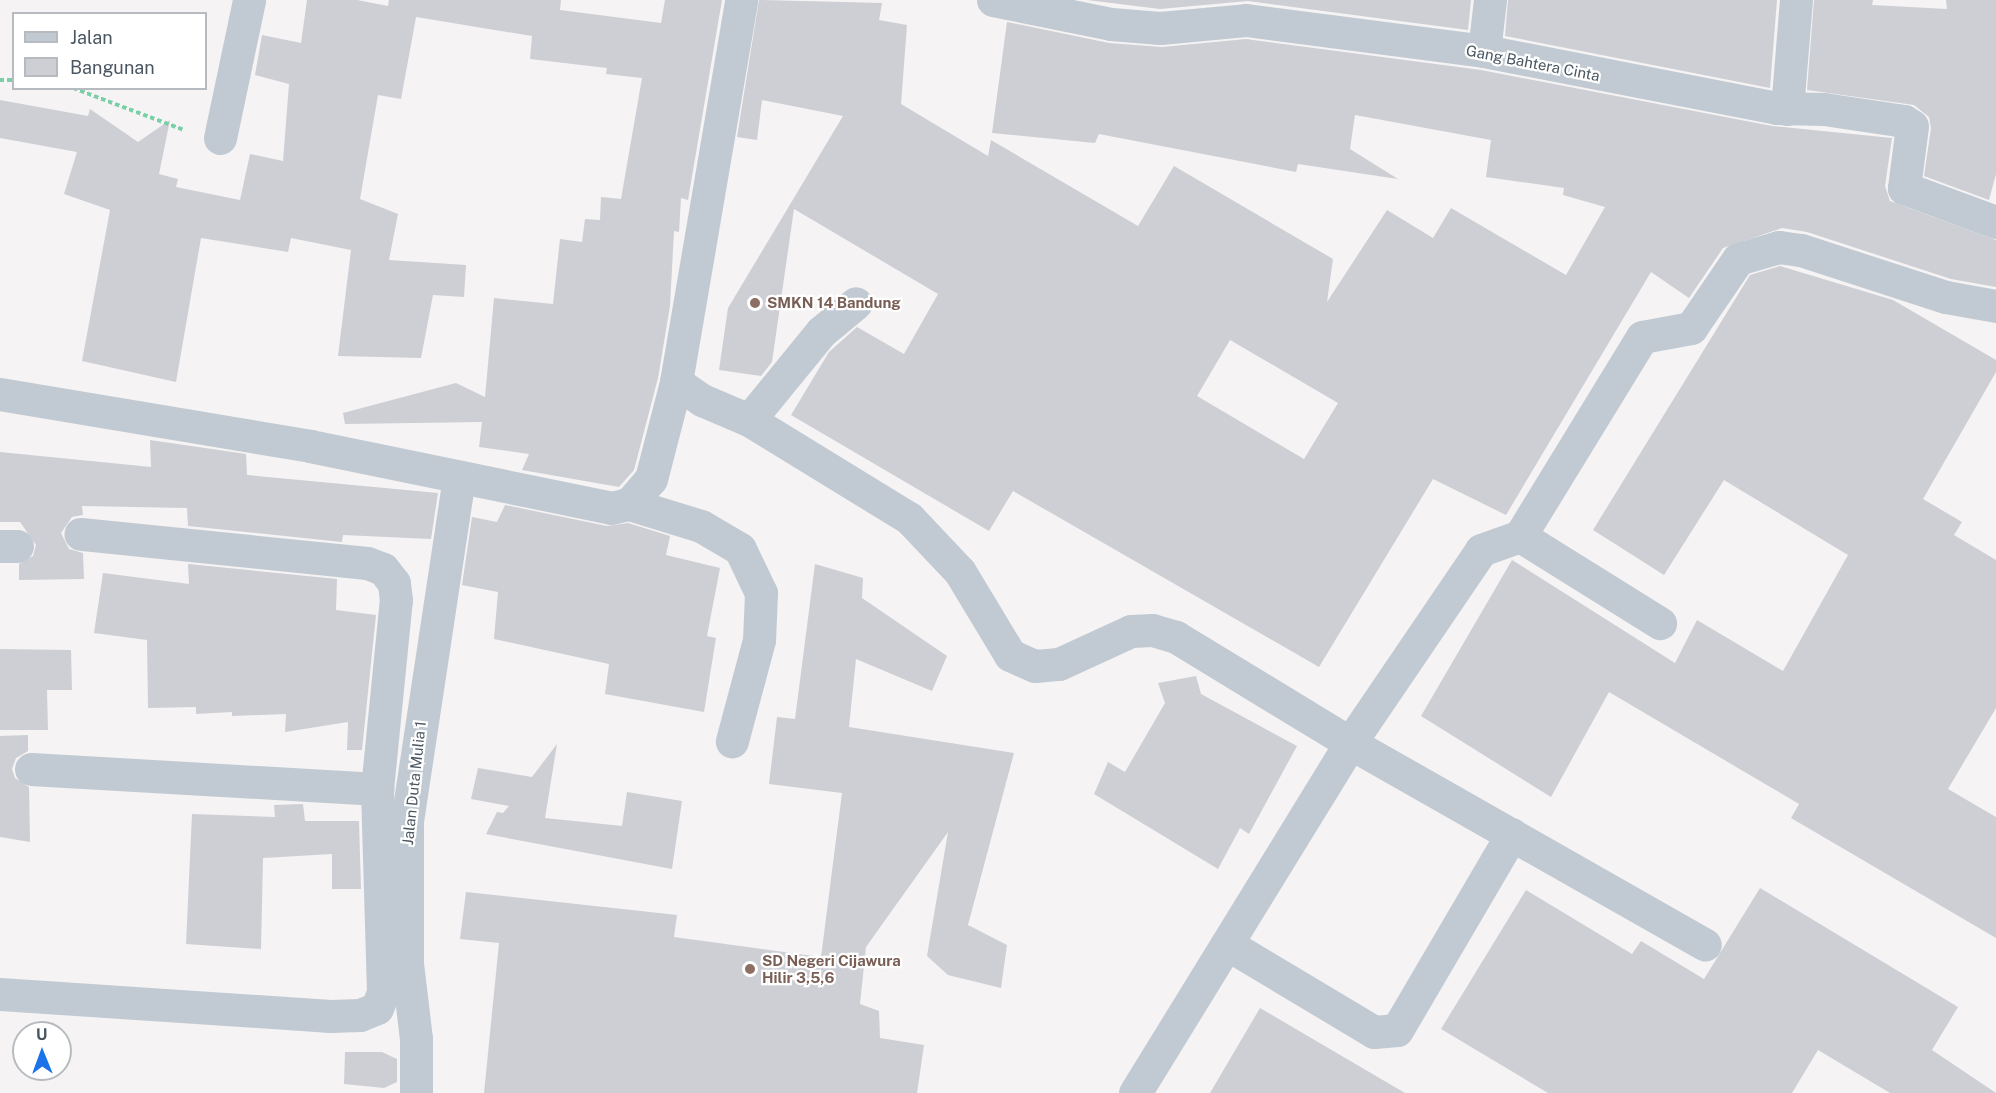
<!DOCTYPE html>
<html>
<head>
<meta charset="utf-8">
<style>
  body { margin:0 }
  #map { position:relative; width:1996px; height:1093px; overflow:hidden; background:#f5f3f3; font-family:"Public Sans",sans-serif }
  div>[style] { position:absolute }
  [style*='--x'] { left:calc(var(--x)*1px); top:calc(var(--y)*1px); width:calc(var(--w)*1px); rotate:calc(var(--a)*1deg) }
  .building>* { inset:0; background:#cdcfd5 }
  .path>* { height:4px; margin-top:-2px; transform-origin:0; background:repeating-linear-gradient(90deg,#7ad0a6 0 4.5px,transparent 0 7.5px) }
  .minor>* { height:33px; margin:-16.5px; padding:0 16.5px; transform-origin:16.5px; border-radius:16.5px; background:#c1cad2 }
  .dots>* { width:16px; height:16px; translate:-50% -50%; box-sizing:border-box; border:3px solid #fff; border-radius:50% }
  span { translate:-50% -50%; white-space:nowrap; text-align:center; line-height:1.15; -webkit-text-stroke:4.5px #fff; paint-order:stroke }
  .street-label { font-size:15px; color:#4a5661 }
  .education-label { font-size:15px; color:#785e54; font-weight:700 }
  .left { translate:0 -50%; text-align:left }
  .legend { position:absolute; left:12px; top:12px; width:195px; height:78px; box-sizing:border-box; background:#fff; border:2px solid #b7bbc0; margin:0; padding:8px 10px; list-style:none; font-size:18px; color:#4a5661 }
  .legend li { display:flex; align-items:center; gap:12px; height:30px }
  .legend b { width:30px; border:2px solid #b7bbc0 }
  .north { position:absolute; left:12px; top:1021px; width:60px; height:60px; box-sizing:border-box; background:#fff; border:2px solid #b7bbc0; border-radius:50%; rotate:359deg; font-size:16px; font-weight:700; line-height:24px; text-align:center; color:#4a5661 }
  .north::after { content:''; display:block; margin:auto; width:21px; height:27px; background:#1a73e8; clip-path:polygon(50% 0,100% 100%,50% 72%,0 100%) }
</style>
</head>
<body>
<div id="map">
  <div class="building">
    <i style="clip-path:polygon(307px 0,357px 0,388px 6px,389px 0,561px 0,560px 10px,661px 23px,665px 0,722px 0,688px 200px,681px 198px,679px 232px,674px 231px,670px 306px,658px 378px,634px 470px,619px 487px,522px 470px,529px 454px,479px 447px,482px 422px,345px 424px,343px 413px,456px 383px,485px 397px,494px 298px,553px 304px,560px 239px,582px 242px,585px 219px,600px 220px,601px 197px,621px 199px,642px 78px,606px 74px,607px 68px,530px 59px,532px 36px,416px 17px,417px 12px,401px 99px,378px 95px,360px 199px,398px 214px,389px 260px,466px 265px,464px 297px,433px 295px,421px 358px,338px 356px,351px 250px,291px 238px,288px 252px,201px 238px,176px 382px,82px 361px,110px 210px,64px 194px,77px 152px,0 138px,0 100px,88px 116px,90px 109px,138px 142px,170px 120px,159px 174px,178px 179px,176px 187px,240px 200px,250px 154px,283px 161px,289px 84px,255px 75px,262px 35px,301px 43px)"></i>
    <i style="clip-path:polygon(evenodd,759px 0,882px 3px,879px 20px,907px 25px,901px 104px,988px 156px,991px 140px,1138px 226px,1174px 166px,1333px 259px,1327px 302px,1387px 210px,1433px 238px,1451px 208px,1566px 275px,1605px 207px,1563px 195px,1564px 188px,1486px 177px,1491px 140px,1355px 115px,1350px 149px,1398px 179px,1298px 164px,1296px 172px,1099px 134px,1095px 143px,992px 133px,1007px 22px,1109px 43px,1162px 47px,1246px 39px,1481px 70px,1772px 126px,1892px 138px,1885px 186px,1890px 201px,1996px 240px,1996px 287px,1951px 279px,1807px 232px,1782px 228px,1723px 248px,1689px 298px,1651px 272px,1506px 515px,1433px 479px,1319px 667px,1013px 491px,989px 531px,791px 415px,829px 352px,857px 327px,904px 354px,938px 294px,794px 209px,772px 362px,761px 376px,719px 370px,728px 308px,843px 116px,762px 100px,757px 140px,737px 137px,759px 0,1230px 340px,1338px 403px,1304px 459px,1197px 396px,1230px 340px)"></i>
    <i style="clip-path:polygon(1087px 0,1471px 0,1468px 30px,1248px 1px,1160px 9px)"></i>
    <i style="clip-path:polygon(1508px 0,1777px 0,1770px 88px,1505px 36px)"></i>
    <i style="clip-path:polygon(1814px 0,1873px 0,1872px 5px,1947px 9px,1946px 0,1996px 0,1996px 174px,1989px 200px,1924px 176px,1931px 128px,1929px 117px,1914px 105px,1807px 90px)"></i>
    <i style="clip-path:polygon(1780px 266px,1893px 300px,1996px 360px,1996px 372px,1923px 499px,1962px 522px,1954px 535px,1996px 560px,1996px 708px,1948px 789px,1996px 817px,1996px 938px,1791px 818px,1799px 804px,1609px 692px,1551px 797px,1421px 716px,1512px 560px,1675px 663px,1697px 620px,1783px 671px,1848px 555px,1724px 480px,1664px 575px,1593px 530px,1750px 275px)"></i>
    <i style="clip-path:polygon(150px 440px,246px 454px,247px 475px,438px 493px,431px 539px,343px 535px,342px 542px,188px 526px,187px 508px,82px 506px,83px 515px,72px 517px,61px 533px,69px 549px,83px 553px,84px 579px,19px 580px,19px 564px,33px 556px,36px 545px,20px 522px,0 522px,0 452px,151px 467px)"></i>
    <i style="clip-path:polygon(505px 505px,607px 526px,628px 523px,670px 536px,666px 555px,720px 568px,707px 636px,716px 638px,704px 712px,605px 694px,609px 664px,494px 639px,498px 592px,462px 585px,472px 517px,497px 522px)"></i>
    <i style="clip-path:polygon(188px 564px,337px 579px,336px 610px,376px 615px,362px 750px,347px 750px,348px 722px,285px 732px,286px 714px,232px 716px,232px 712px,196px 714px,196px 707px,148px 708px,147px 640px,94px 633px,103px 573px,189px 584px)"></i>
    <i style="clip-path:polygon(815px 564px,863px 578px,862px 598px,947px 656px,932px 691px,856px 659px,849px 727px,1014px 753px,968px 925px,1007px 945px,1001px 988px,948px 975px,927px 956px,948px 832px,866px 947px,860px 1004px,879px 1011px,880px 1038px,924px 1045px,917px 1093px,484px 1093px,499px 943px,460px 939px,466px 892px,677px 915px,674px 937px,821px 957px,842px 793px,769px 784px,777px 717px,795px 719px)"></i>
    <i style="clip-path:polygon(0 649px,71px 650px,72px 690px,47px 690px,48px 730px,0 730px)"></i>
    <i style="clip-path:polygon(1196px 676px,1201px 694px,1297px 746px,1249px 834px,1240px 828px,1218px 869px,1094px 794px,1108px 762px,1125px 772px,1165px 703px,1158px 683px)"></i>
    <i style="clip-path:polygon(28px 735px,28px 751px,16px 758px,12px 769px,15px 778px,29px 787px,30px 842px,0 837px,0 736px)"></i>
    <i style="clip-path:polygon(557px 744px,545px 818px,622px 826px,627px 792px,682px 801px,672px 869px,486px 834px,497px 812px,503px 813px,509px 806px,471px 799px,478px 768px,532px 777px)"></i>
    <i style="clip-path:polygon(303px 804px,305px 821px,359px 821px,361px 889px,332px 889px,332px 854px,263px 858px,261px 949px,186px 944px,192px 814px,275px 817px,274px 805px)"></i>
    <i style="clip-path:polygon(1760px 888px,1958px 1007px,1932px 1050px,1996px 1093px,1890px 1093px,1818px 1050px,1792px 1093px,1548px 1093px,1441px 1029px,1526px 890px,1632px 954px,1641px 941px,1704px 979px)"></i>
    <i style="clip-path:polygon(1260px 1008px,1405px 1093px,1210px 1093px)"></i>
    <i style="clip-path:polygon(345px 1052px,382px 1052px,397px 1059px,397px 1082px,384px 1088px,344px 1084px)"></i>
  </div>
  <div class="path">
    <i style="--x:0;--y:80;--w:14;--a:0"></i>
    <i style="--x:73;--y:88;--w:119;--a:20.7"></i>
  </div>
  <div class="minor">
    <i style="--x:993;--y:0;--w:120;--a:11.5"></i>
    <i style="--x:1111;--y:24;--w:49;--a:4.7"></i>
    <i style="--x:1160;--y:28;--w:86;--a:-5.3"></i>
    <i style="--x:1246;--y:20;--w:240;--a:7.4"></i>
    <i style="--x:1484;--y:51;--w:298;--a:11"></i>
    <i style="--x:1776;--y:108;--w:48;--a:1.2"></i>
    <i style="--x:1824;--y:109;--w:81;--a:8.5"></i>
    <i style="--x:1904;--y:121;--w:9;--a:32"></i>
    <i style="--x:1912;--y:126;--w:63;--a:97.4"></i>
    <i style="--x:1904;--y:188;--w:98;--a:20.3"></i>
    <i style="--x:1484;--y:51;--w:51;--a:-83.3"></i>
    <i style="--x:1787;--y:109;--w:109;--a:-85.3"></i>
    <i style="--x:220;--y:138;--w:141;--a:-78.1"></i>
    <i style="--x:676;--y:382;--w:32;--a:35"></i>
    <i style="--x:702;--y:400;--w:51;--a:23.1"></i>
    <i style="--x:749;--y:420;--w:188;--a:31.5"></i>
    <i style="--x:909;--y:518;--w:74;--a:46.6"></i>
    <i style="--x:960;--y:572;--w:97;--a:58.9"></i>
    <i style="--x:1010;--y:655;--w:27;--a:24"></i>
    <i style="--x:1035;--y:666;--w:24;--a:-5"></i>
    <i style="--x:1059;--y:664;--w:79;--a:-24.6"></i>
    <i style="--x:1131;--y:631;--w:21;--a:-3"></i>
    <i style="--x:1152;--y:630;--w:25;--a:16"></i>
    <i style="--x:1176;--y:637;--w:204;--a:31.3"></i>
    <i style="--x:1350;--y:743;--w:408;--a:29.6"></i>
    <i style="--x:0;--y:394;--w:314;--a:9.5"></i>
    <i style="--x:310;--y:446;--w:307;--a:11.6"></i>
    <i style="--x:611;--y:508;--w:18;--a:-13"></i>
    <i style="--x:629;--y:504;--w:33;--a:-49"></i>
    <i style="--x:651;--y:479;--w:100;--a:-75.5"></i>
    <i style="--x:676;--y:382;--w:387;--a:-80.3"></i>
    <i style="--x:749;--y:420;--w:114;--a:-50.7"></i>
    <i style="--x:821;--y:332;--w:45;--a:-39.6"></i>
    <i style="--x:629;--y:504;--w:75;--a:17"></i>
    <i style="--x:701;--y:526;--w:45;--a:30.5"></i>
    <i style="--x:740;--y:549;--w:49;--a:64.5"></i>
    <i style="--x:761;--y:593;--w:47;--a:92.4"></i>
    <i style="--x:759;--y:640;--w:105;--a:105"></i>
    <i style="--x:1520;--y:536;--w:165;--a:31.9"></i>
    <i style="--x:0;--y:546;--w:17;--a:0"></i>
    <i style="--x:31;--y:769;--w:347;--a:3.3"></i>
    <i style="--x:1227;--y:944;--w:171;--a:30.9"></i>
    <i style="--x:1374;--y:1032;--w:23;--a:-5"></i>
    <i style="--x:1397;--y:1030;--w:227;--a:-59.6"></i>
    <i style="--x:0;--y:994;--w:331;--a:3.8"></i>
    <i style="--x:330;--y:1016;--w:30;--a:-2"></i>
    <i style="--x:360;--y:1015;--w:18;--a:-22"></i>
    <i style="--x:377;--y:1008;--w:17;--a:-69"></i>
    <i style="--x:383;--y:992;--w:203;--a:-91.7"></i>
    <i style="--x:377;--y:789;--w:190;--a:-84.3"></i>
    <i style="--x:396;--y:600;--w:17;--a:-97"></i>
    <i style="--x:394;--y:583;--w:18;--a:-128"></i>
    <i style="--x:383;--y:569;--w:17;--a:-159"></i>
    <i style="--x:367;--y:563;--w:288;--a:-174.2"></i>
    <i style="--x:416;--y:1093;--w:54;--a:-90"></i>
    <i style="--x:416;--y:1039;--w:77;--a:-96.8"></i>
    <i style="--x:407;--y:963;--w:142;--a:-90"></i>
    <i style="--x:407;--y:821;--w:348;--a:-81.4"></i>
    <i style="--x:1135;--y:1093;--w:411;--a:-58.4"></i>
    <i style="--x:1350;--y:743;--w:233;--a:-55.8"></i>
    <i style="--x:1481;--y:550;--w:41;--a:-19.7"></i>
    <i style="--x:1520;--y:536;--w:233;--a:-58.5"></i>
    <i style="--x:1642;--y:337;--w:50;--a:-10.4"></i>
    <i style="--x:1691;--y:328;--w:83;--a:-55.7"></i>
    <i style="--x:1738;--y:259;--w:43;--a:-16.3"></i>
    <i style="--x:1779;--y:247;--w:22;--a:8"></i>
    <i style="--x:1801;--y:250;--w:152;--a:18"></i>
    <i style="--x:1946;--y:297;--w:51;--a:10.2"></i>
  </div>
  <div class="dots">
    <i style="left:755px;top:303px;background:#8d6e63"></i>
    <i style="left:750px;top:969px;background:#8d6e63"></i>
  </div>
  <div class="street-label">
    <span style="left:1533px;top:63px;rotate:11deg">Gang Bahtera Cinta</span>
    <span style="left:414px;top:783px;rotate:-84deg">Jalan Duta Mulia 1</span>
  </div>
  <div class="education-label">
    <span class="left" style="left:767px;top:303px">SMKN 14 Bandung</span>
    <span class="left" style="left:762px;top:969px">SD Negeri Cijawura<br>Hilir 3,5,6</span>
  </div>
  <ul class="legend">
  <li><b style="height:8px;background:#c1cad2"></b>Jalan</li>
  <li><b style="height:16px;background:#cdcfd5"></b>Bangunan</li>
  </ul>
  <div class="north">U</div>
</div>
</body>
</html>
